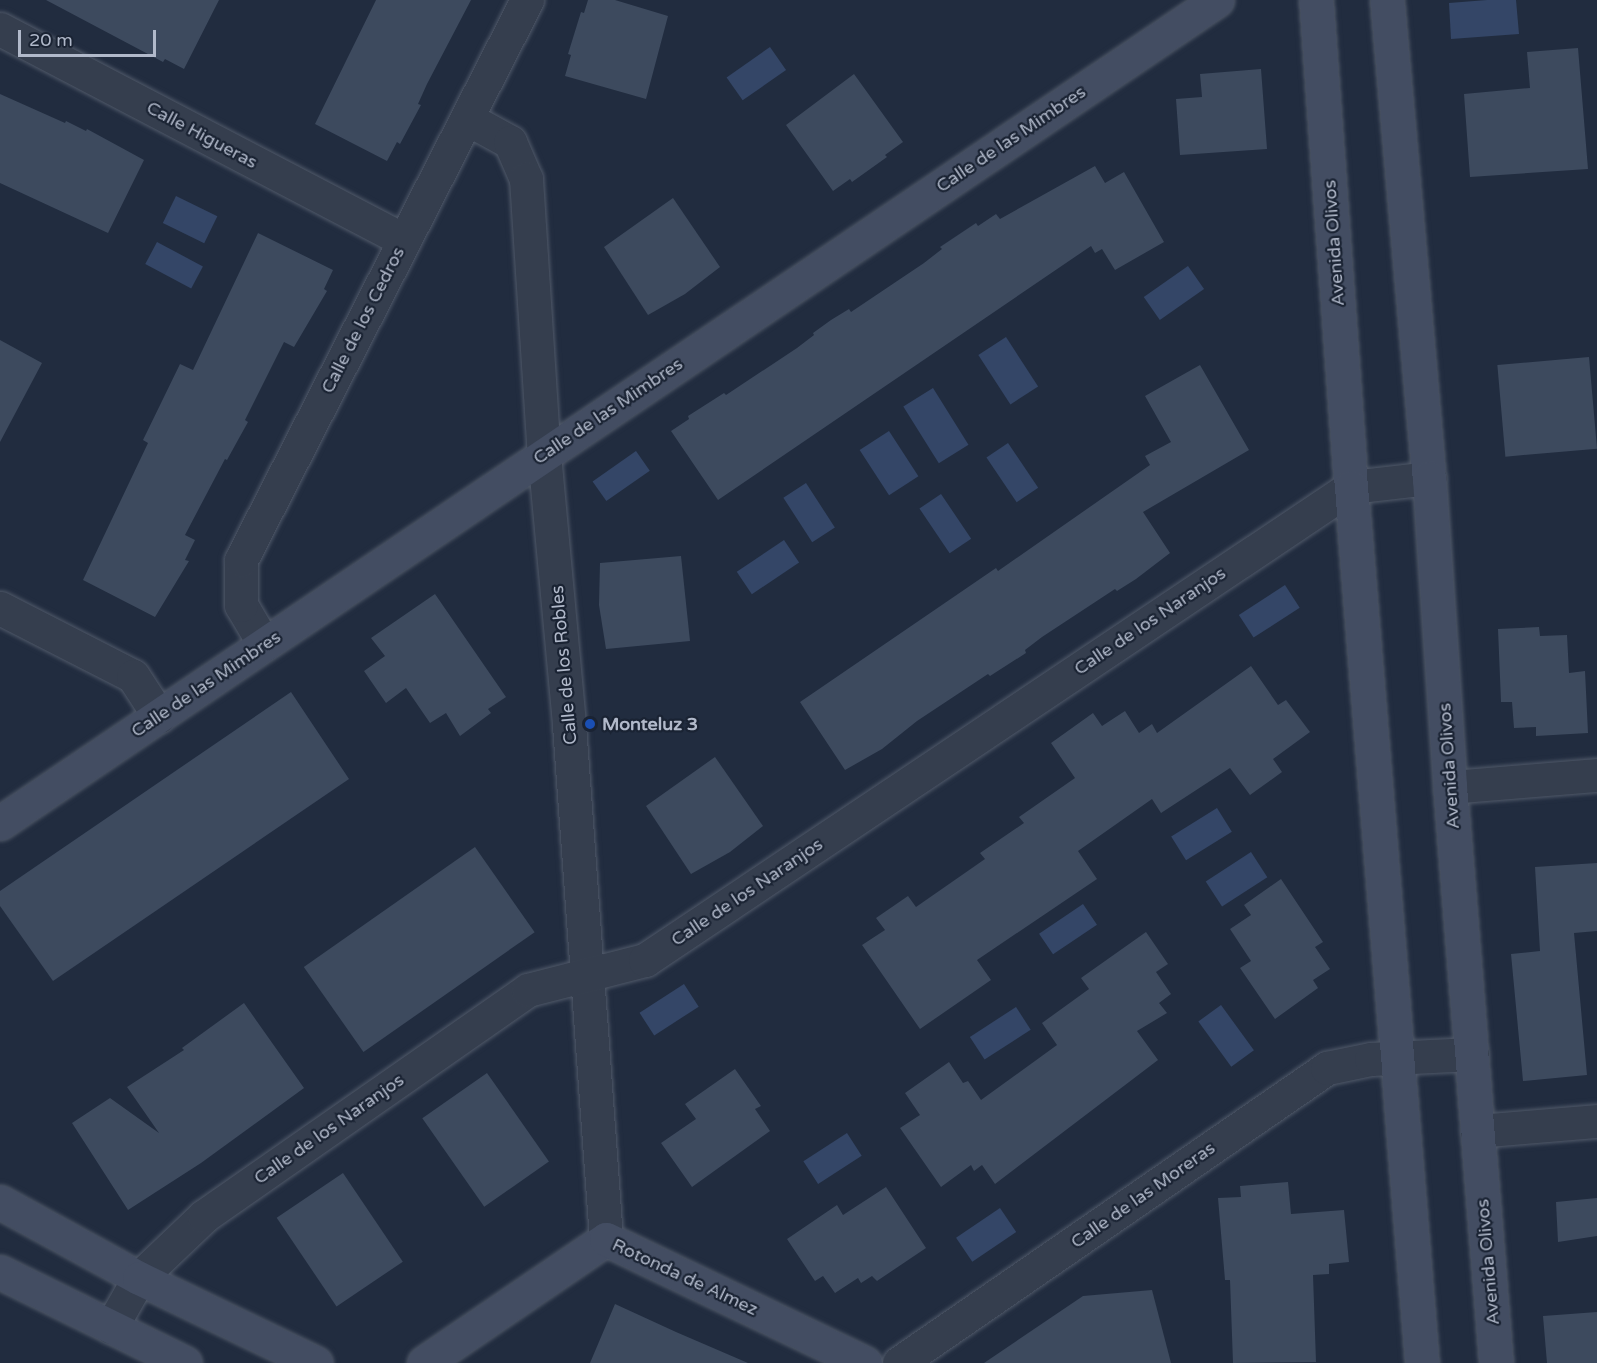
<!DOCTYPE html>
<html>
<head>
<meta charset="utf-8">
<style>
  body { margin:0 }
  #map { position:relative; width:1597px; height:1363px; overflow:hidden; background:#212c3f; font-family:"Varela Round",sans-serif }
  div>[style] { position:absolute }
  [style*='--x'] { left:calc(var(--x)*1px); top:calc(var(--y)*1px); width:calc(var(--w)*1px); rotate:calc(var(--a)*1deg) }
  .water>* { inset:0; background:#344667; transform-origin:0 0 }
  .building>* { inset:0; background:#3d4a5e; transform-origin:0 0 }
  .roads { filter:drop-shadow(0 0 2px #505969) drop-shadow(0 0 2px #505969) }
  .street>* { height:33px; margin:-16.5px; padding:0 16.5px; transform-origin:16.5px; border-radius:16.5px; background:#353e4e }
  .secondary>* { height:33px; margin:-16.5px; padding:0 16.5px; transform-origin:16.5px; border-radius:16.5px; background:#434d62 }
  .dots>* { width:16px; height:16px; translate:-50% -50%; box-sizing:border-box; border:3px solid #1a2333; border-radius:50% }
  span { translate:-50% -50%; white-space:nowrap; text-align:center; line-height:1.15; -webkit-text-stroke:4.5px #1a2333; paint-order:stroke }
  .street-label { font-size:18px; color:#b1b9ca }
  .poi-label { font-size:18px; color:#b1b9ca; font-weight:700 }
  .left { translate:0 -50%; text-align:left }
  .scale { position:absolute; left:18px; top:30px; width:138px; height:27px; box-sizing:border-box; border:3px solid #b1b9ca; border-top:0; padding-left:8px; font-size:18px; line-height:21px; white-space:nowrap; color:#b1b9ca; -webkit-text-stroke:4px #1a2333; paint-order:stroke }
</style>
</head>
<body>
<div id="map">
  <div class="water">
    <i style="clip-path:polygon(1487px 0,1516px 0,1519px 34px,1451px 39px,1449px 3px)"></i>
    <i style="left:770px;top:47px;width:28px;height:53px;rotate:55deg"></i>
    <i style="left:176px;top:196px;width:46px;height:30px;rotate:26deg"></i>
    <i style="left:157px;top:242px;width:52px;height:25px;rotate:28deg"></i>
    <i style="left:1188px;top:266px;width:28px;height:54px;rotate:55deg"></i>
    <i style="left:1006px;top:337px;width:59px;height:33px;rotate:57deg"></i>
    <i style="left:933px;top:388px;width:67px;height:35px;rotate:58deg"></i>
    <i style="left:889px;top:431px;width:54px;height:35px;rotate:57deg"></i>
    <i style="left:1008px;top:443px;width:54px;height:26px;rotate:56deg"></i>
    <i style="left:636px;top:451px;width:24px;height:53px;rotate:55deg"></i>
    <i style="left:806px;top:483px;width:53px;height:27px;rotate:57deg"></i>
    <i style="left:941px;top:494px;width:54px;height:26px;rotate:56deg"></i>
    <i style="left:784px;top:540px;width:27px;height:57px;rotate:56deg"></i>
    <i style="left:1285px;top:585px;width:27px;height:55px;rotate:57deg"></i>
    <i style="left:1217px;top:808px;width:28px;height:54px;rotate:58deg"></i>
    <i style="left:1251px;top:852px;width:30px;height:54px;rotate:57deg"></i>
    <i style="left:1083px;top:904px;width:25px;height:53px;rotate:56deg"></i>
    <i style="left:684px;top:984px;width:27px;height:53px;rotate:57deg"></i>
    <i style="left:1221px;top:1005px;width:56px;height:28px;rotate:54deg"></i>
    <i style="left:1016px;top:1007px;width:27px;height:55px;rotate:57deg"></i>
    <i style="left:847px;top:1133px;width:27px;height:52px;rotate:57deg"></i>
    <i style="left:1000px;top:1208px;width:29px;height:53px;rotate:56deg"></i>
  </div>
  <div class="building">
    <i style="clip-path:polygon(46px 0,219px 0,184px 69px,165px 59px,163px 62px)"></i>
    <i style="clip-path:polygon(376px 0,471px 0,427px 84px,418px 104px,421px 105px,400px 144px,397px 142px,387px 161px,315px 124px)"></i>
    <i style="clip-path:polygon(588px 0,615px 0,668px 16px,646px 99px,565px 76px,571px 55px,568px 54px,581px 12px,584px 13px)"></i>
    <i style="clip-path:polygon(1578px 48px,1588px 169px,1470px 177px,1464px 94px,1530px 88px,1527px 52px)"></i>
    <i style="clip-path:polygon(1261px 69px,1267px 149px,1180px 155px,1176px 99px,1202px 97px,1200px 74px)"></i>
    <i style="clip-path:polygon(854px 74px,903px 142px,885px 155px,887px 157px,852px 182px,850px 179px,833px 191px,786px 125px)"></i>
    <i style="clip-path:polygon(0 94px,65px 123px,66px 121px,86px 131px,87px 129px,144px 160px,108px 233px,0 183px)"></i>
    <i style="clip-path:polygon(1095px 166px,1105px 183px,1124px 172px,1164px 242px,1115px 270px,1102px 249px,1095px 253px,1091px 246px,718px 500px,671px 431px,689px 419px,688px 416px,724px 393px,726px 395px,797px 348px,814px 335px,813px 333px,831px 320px,849px 309px,851px 312px,924px 263px,942px 249px,940px 247px,976px 223px,978px 226px,996px 214px,1000px 219px)"></i>
    <i style="clip-path:polygon(673px 198px,720px 267px,685px 294px,648px 315px,604px 247px)"></i>
    <i style="clip-path:polygon(258px 233px,333px 270px,324px 289px,327px 291px,294px 347px,284px 342px,245px 420px,248px 422px,238px 440px,227px 460px,225px 459px,185px 535px,195px 540px,185px 560px,189px 561px,155px 617px,83px 580px,148px 443px,143px 440px,180px 364px,193px 370px)"></i>
    <i style="clip-path:polygon(0 340px,42px 363px,0 442px)"></i>
    <i style="left:1589px;top:357px;width:92px;height:92px;rotate:85deg"></i>
    <i style="clip-path:polygon(1200px 365px,1249px 450px,1143px 512px,1170px 553px,1136px 579px,1117px 591px,1115px 589px,1042px 637px,1025px 650px,1026px 653px,990px 676px,988px 674px,917px 721px,882px 749px,845px 770px,800px 702px,996px 568px,998px 571px,1150px 465px,1145px 456px,1171px 442px,1145px 396px)"></i>
    <i style="clip-path:polygon(681px 556px,690px 641px,606px 649px,599px 605px,600px 563px)"></i>
    <i style="clip-path:polygon(435px 594px,506px 697px,488px 709px,491px 713px,460px 736px,446px 713px,430px 723px,406px 688px,386px 703px,364px 671px,385px 656px,371px 638px)"></i>
    <i style="clip-path:polygon(1539px 627px,1540px 636px,1567px 635px,1569px 673px,1585px 671px,1588px 733px,1536px 736px,1536px 727px,1514px 728px,1512px 702px,1501px 702px,1498px 629px)"></i>
    <i style="clip-path:polygon(1251px 666px,1278px 705px,1286px 700px,1310px 732px,1273px 759px,1282px 772px,1250px 795px,1230px 768px,1161px 813px,1152px 799px,1078px 851px,1097px 879px,977px 960px,991px 980px,920px 1029px,862px 945px,885px 930px,876px 918px,908px 896px,916px 907px,985px 859px,980px 853px,1024px 823px,1019px 817px,1075px 778px,1051px 743px,1093px 713px,1102px 726px,1125px 711px,1139px 733px,1152px 724px,1157px 733px)"></i>
    <i style="clip-path:polygon(291px 692px,349px 779px,53px 981px,0 906px,0 891px)"></i>
    <i style="clip-path:polygon(715px 757px,763px 826px,730px 852px,691px 874px,646px 806px)"></i>
    <i style="left:475px;top:847px;width:104px;height:209px;rotate:55deg"></i>
    <i style="clip-path:polygon(1597px 863px,1597px 931px,1574px 933px,1587px 1075px,1523px 1081px,1511px 954px,1540px 951px,1535px 867px)"></i>
    <i style="clip-path:polygon(1281px 879px,1323px 942px,1315px 947px,1330px 969px,1313px 980px,1318px 988px,1275px 1019px,1240px 968px,1251px 961px,1230px 929px,1251px 915px,1244px 905px)"></i>
    <i style="clip-path:polygon(1146px 932px,1168px 964px,1156px 972px,1171px 994px,1159px 1003px,1167px 1013px,1137px 1031px,1158px 1060px,995px 1184px,982px 1165px,974px 1171px,971px 1165px,941px 1187px,900px 1128px,920px 1115px,905px 1093px,949px 1062px,963px 1083px,968px 1081px,981px 1100px,1057px 1045px,1042px 1023px,1089px 989px,1081px 978px)"></i>
    <i style="clip-path:polygon(244px 1003px,304px 1088px,201px 1163px,128px 1210px,72px 1123px,110px 1098px,159px 1133px,127px 1087px,184px 1050px,182px 1048px)"></i>
    <i style="clip-path:polygon(735px 1069px,761px 1106px,755px 1109px,770px 1131px,692px 1187px,661px 1143px,696px 1119px,685px 1104px)"></i>
    <i style="left:487px;top:1073px;width:108px;height:79px;rotate:55deg"></i>
    <i style="left:343px;top:1173px;width:107px;height:80px;rotate:56deg"></i>
    <i style="clip-path:polygon(1288px 1182px,1291px 1214px,1344px 1210px,1349px 1262px,1329px 1264px,1329px 1274px,1313px 1275px,1316px 1362px,1233px 1363px,1230px 1280px,1225px 1280px,1218px 1198px,1241px 1197px,1240px 1186px)"></i>
    <i style="clip-path:polygon(886px 1187px,926px 1248px,877px 1281px,872px 1276px,861px 1283px,858px 1278px,835px 1293px,823px 1276px,815px 1281px,787px 1239px,837px 1205px,843px 1215px)"></i>
    <i style="clip-path:polygon(1597px 1198px,1597px 1236px,1558px 1242px,1556px 1202px)"></i>
    <i style="clip-path:polygon(1152px 1290px,1171px 1363px,984px 1363px,1083px 1296px)"></i>
    <i style="clip-path:polygon(615px 1304px,676px 1332px,748px 1363px,590px 1363px)"></i>
    <i style="clip-path:polygon(1597px 1312px,1597px 1363px,1547px 1363px,1543px 1316px)"></i>
  </div>
  <div class="roads">
    <div class="street">
      <i style="--x:0;--y:29;--w:456;--a:27.6"></i>
      <i style="--x:468;--y:119;--w:48;--a:28.7"></i>
      <i style="--x:510;--y:142;--w:40;--a:66.6"></i>
      <i style="--x:526;--y:179;--w:276;--a:86.3"></i>
      <i style="--x:544;--y:454;--w:272;--a:84.7"></i>
      <i style="--x:569;--y:725;--w:515;--a:85.88"></i>
      <i style="--x:0;--y:608;--w:149;--a:27.1"></i>
      <i style="--x:133;--y:676;--w:48;--a:57"></i>
      <i style="--x:264;--y:644;--w:45;--a:-120.5"></i>
      <i style="--x:241;--y:605;--w:45;--a:-90"></i>
      <i style="--x:241;--y:560;--w:629;--a:-62.95"></i>
      <i style="--x:1450;--y:787;--w:147;--a:-4.7"></i>
      <i style="--x:1477;--y:1131;--w:120;--a:-4.8"></i>
      <i style="--x:111;--y:1327;--w:56;--a:-60.3"></i>
      <i style="--x:139;--y:1278;--w:90;--a:-43.6"></i>
      <i style="--x:204;--y:1216;--w:395;--a:-34.9"></i>
      <i style="--x:528;--y:990;--w:121;--a:-14.4"></i>
      <i style="--x:645;--y:960;--w:850;--a:-33.82"></i>
      <i style="--x:1351;--y:487;--w:79;--a:-6.6"></i>
      <i style="--x:899;--y:1363;--w:520;--a:-34.58"></i>
      <i style="--x:1327;--y:1068;--w:45;--a:-11.6"></i>
      <i style="--x:1371;--y:1059;--w:101;--a:-2.8"></i>
    </div>
    <div class="secondary">
      <i style="--x:1316;--y:0;--w:488;--a:85.9"></i>
      <i style="--x:1351;--y:487;--w:879;--a:85.37"></i>
      <i style="--x:1387;--y:0;--w:480;--a:85"></i>
      <i style="--x:1429;--y:478;--w:310;--a:86.1"></i>
      <i style="--x:1450;--y:787;--w:578;--a:85.43"></i>
      <i style="--x:0;--y:823;--w:1469;--a:-34.07"></i>
      <i style="--x:0;--y:1202;--w:158;--a:28.7"></i>
      <i style="--x:139;--y:1278;--w:196;--a:25.7"></i>
      <i style="--x:0;--y:1272;--w:206;--a:26.2"></i>
      <i style="--x:424;--y:1363;--w:220;--a:-34.3"></i>
      <i style="--x:606;--y:1239;--w:287;--a:25.6"></i>
    </div>
  </div>
  <div class="dots">
    <i style="left:590px;top:724px;background:#1a4fb4"></i>
  </div>
  <div class="street-label">
    <span style="left:202px;top:135px;rotate:28deg">Calle Higueras</span>
    <span style="left:1011px;top:139px;rotate:-34deg">Calle de las Mimbres</span>
    <span style="left:1334px;top:243px;rotate:-94deg">Avenida Olivos</span>
    <span style="left:363px;top:320px;rotate:-63deg">Calle de los Cedros</span>
    <span style="left:608px;top:411px;rotate:-34deg">Calle de las Mimbres</span>
    <span style="left:1150px;top:621px;rotate:-34deg">Calle de los Naranjos</span>
    <span style="left:564px;top:665px;rotate:-95deg">Calle de los Robles</span>
    <span style="left:206px;top:684px;rotate:-34deg">Calle de las Mimbres</span>
    <span style="left:1449px;top:766px;rotate:-94deg">Avenida Olivos</span>
    <span style="left:747px;top:892px;rotate:-34deg">Calle de los Naranjos</span>
    <span style="left:329px;top:1129px;rotate:-35deg">Calle de los Naranjos</span>
    <span style="left:1143px;top:1195px;rotate:-35deg">Calle de las Moreras</span>
    <span style="left:1488px;top:1262px;rotate:-95deg">Avenida Olivos</span>
    <span style="left:685px;top:1277px;rotate:25deg">Rotonda de Almez</span>
  </div>
  <div class="poi-label">
    <span class="left" style="left:602px;top:724px">Monteluz 3</span>
  </div>
  <div class="scale">20 m</div>
</div>
</body>
</html>
